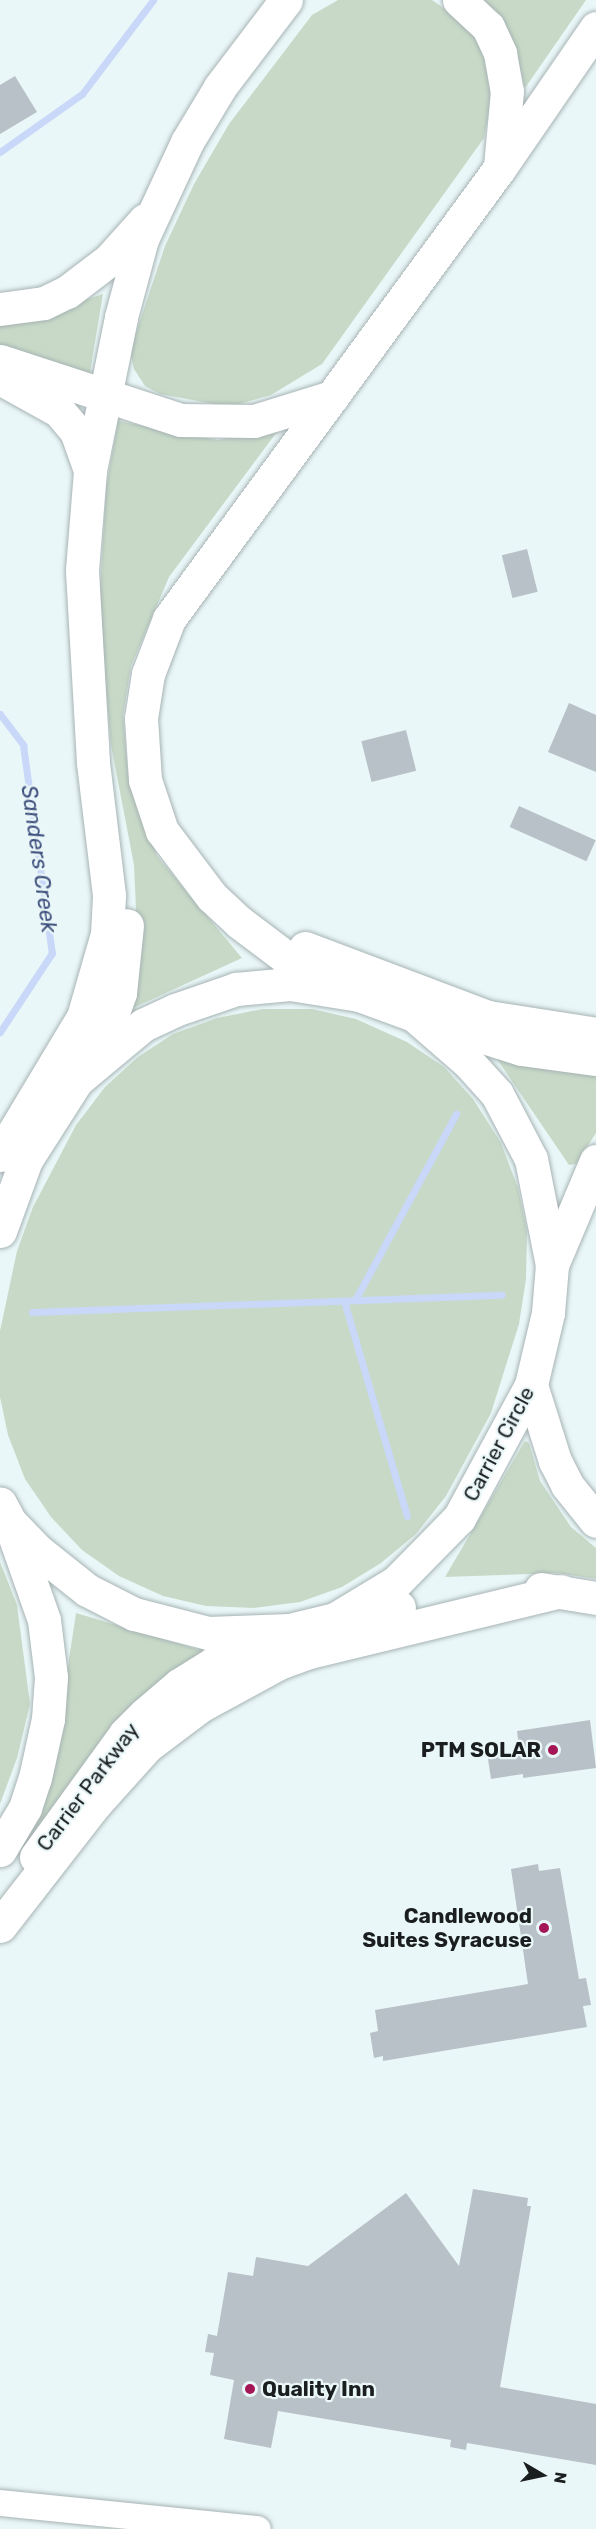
<!DOCTYPE html>
<html>
<head>
<meta charset="utf-8">
<style>
  body { margin:0 }
  #map { position:relative; width:596px; height:2529px; overflow:hidden; background:#eaf7f8; font-family:Rubik,sans-serif }
  div>[style] { position:absolute }
  [style*='--x'] { left:calc(var(--x)*1px); top:calc(var(--y)*1px); width:calc(var(--w)*1px); rotate:calc(var(--a)*1deg) }
  .green>* { inset:0; background:#c8dac7 }
  .stream>* { height:7px; margin:-3.5px; padding:0 3.5px; transform-origin:3.5px; border-radius:3.5px; background:#c9d7f9 }
  .building>* { inset:0; background:#b8c1c7; transform-origin:0 0 }
  .roads { filter:drop-shadow(0 0 2px #a7b3b4) drop-shadow(0 0 2px #a7b3b4) }
  .street>* { height:26px; margin:-13px; padding:0 13px; transform-origin:13px; border-radius:13px; background:#fff }
  .secondary>* { height:33px; margin:-16.5px; padding:0 16.5px; transform-origin:16.5px; border-radius:16.5px; background:#fff }
  .primary>* { height:33px; margin:-16.5px; padding:0 16.5px; transform-origin:16.5px; border-radius:16.5px; background:#fff }
  .highway>* { height:33px; margin:-16.5px; padding:0 16.5px; transform-origin:16.5px; border-radius:16.5px; background:#fff }
  .dots>* { width:16px; height:16px; translate:-50% -50%; box-sizing:border-box; border:3px solid #eaf7f8; border-radius:50% }
  span { translate:-50% -50%; white-space:nowrap; text-align:center; line-height:1.15; -webkit-text-stroke:4.5px #eaf7f8; paint-order:stroke }
  .street-label { font-size:21px; color:#1a1e1f }
  .poi-label { font-size:21px; color:#1a1e1f; font-weight:700 }
  .right { translate:-100% -50%; text-align:right }
  .left { translate:0 -50%; text-align:left }
  .water-label { font-size:22px; color:#3e4f7d; font-style:italic }
  .north { position:absolute; left:512px; top:2445px; width:60px; height:60px; -webkit-text-stroke:4px #eaf7f8; paint-order:stroke; rotate:99deg; font-size:16px; font-weight:700; line-height:24px; text-align:center; color:#1a1e1f }
  .north::after { content:''; display:block; margin:auto; width:21px; height:27px; background:#1a1e1f; clip-path:polygon(50% 0,100% 100%,50% 72%,0 100%) }
</style>
</head>
<body>
<div id="map">
  <div class="green">
    <i style="clip-path:polygon(338px 0,432px 0,469px 26px,483px 52px,492px 97px,484px 138px,322px 364px,271px 395px,239px 404px,214px 404px,160px 394px,145px 386px,134px 369px,130px 351px,165px 246px,194px 184px,229px 124px,312px 15px)"></i>
    <i style="clip-path:polygon(484px 0,586px 0,525px 88px,514px 45px,501px 20px)"></i>
    <i style="clip-path:polygon(103px 294px,89px 378px,0 351px,0 319px,45px 313px)"></i>
    <i style="clip-path:polygon(118px 421px,218px 440px,262px 431px,285px 421px,169px 577px,131px 666px,123px 715px,128px 772px,157px 856px,242px 958px,133px 1008px,126px 1003px,136px 910px,134px 865px,111px 745px,99px 610px,106px 488px)"></i>
    <i style="clip-path:polygon(263px 1009px,312px 1009px,356px 1019px,407px 1042px,444px 1067px,473px 1099px,501px 1143px,518px 1188px,527px 1231px,526px 1279px,519px 1324px,491px 1413px,446px 1496px,416px 1534px,381px 1563px,342px 1587px,300px 1602px,254px 1608px,206px 1606px,163px 1596px,119px 1576px,82px 1550px,51px 1517px,25px 1479px,8px 1435px,0 1397px,0 1331px,17px 1251px,33px 1207px,76px 1125px,105px 1087px,138px 1057px,173px 1034px,217px 1018px)"></i>
    <i style="clip-path:polygon(495px 1056px,596px 1066px,596px 1133px,576px 1164px,569px 1165px)"></i>
    <i style="clip-path:polygon(525px 1441px,529px 1443px,540px 1481px,571px 1527px,596px 1548px,596px 1579px,557px 1573px,445px 1577px)"></i>
    <i style="clip-path:polygon(0 1562px,17px 1605px,30px 1704px,17px 1758px,0 1804px)"></i>
    <i style="clip-path:polygon(76px 1613px,213px 1654px,30px 1854px,16px 1844px,61px 1712px)"></i>
  </div>
  <div class="stream">
    <i style="--x:0;--y:152;--w:100;--a:-35.3"></i>
    <i style="--x:82;--y:94;--w:118;--a:-52.9"></i>
    <i style="--x:0;--y:714;--w:39;--a:53"></i>
    <i style="--x:23;--y:745;--w:210;--a:82.1"></i>
    <i style="--x:52;--y:953;--w:95;--a:123.4"></i>
    <i style="--x:355;--y:1300;--w:212;--a:-61.5"></i>
    <i style="--x:344;--y:1301;--w:224;--a:73.7"></i>
    <i style="--x:32;--y:1312;--w:470;--a:-2.1"></i>
  </div>
  <div class="building">
    <i style="clip-path:polygon(15px 76px,37px 112px,0 134px,0 85px)"></i>
    <i style="left:527px;top:549px;width:44px;height:26px;rotate:76deg"></i>
    <i style="clip-path:polygon(569px 703px,596px 715px,596px 772px,548px 752px)"></i>
    <i style="left:406px;top:730px;width:42px;height:46px;rotate:76deg"></i>
    <i style="left:519px;top:806px;width:84px;height:23px;rotate:24deg"></i>
    <i style="clip-path:polygon(590px 1720px,596px 1768px,523px 1778px,523px 1774px,491px 1779px,488px 1759px,519px 1749px,517px 1731px)"></i>
    <i style="clip-path:polygon(538px 1864px,539px 1871px,560px 1868px,579px 1979px,586px 1978px,591px 2005px,583px 2006px,587px 2027px,383px 2061px,383px 2056px,374px 2058px,370px 2033px,378px 2031px,375px 2010px,528px 1984px,511px 1869px)"></i>
    <i style="clip-path:polygon(473px 2189px,528px 2198px,527px 2206px,531px 2206px,500px 2387px,596px 2404px,596px 2465px,467px 2443px,466px 2450px,450px 2447px,451px 2440px,278px 2411px,271px 2448px,224px 2439px,234px 2380px,210px 2375px,214px 2353px,205px 2352px,208px 2334px,217px 2336px,228px 2272px,253px 2276px,256px 2257px,308px 2266px,406px 2193px,459px 2266px)"></i>
  </div>
  <div class="roads">
    <div class="street">
      <i style="--x:0;--y:2503;--w:259;--a:5.8"></i>
    </div>
    <div class="secondary">
      <i style="--x:0;--y:361;--w:190;--a:18.1"></i>
      <i style="--x:181;--y:420;--w:73;--a:0.8"></i>
      <i style="--x:254;--y:421;--w:82;--a:-17.1"></i>
      <i style="--x:414;--y:1015;--w:112;--a:17.6"></i>
      <i style="--x:521;--y:1049;--w:76;--a:7.6"></i>
      <i style="--x:552;--y:1265;--w:113;--a:-67.1"></i>
    </div>
    <div class="primary">
      <i style="--x:459;--y:0;--w:40;--a:43"></i>
      <i style="--x:488;--y:27;--w:29;--a:65"></i>
      <i style="--x:500;--y:53;--w:39;--a:80"></i>
      <i style="--x:507;--y:91;--w:76;--a:95.3"></i>
      <i style="--x:0;--y:309;--w:44;--a:-7.8"></i>
      <i style="--x:44;--y:303;--w:25;--a:-26"></i>
      <i style="--x:67;--y:292;--w:53;--a:-37.3"></i>
      <i style="--x:109;--y:260;--w:54;--a:-48"></i>
      <i style="--x:0;--y:378;--w:68;--a:29.2"></i>
      <i style="--x:59;--y:411;--w:26;--a:50"></i>
      <i style="--x:76;--y:431;--w:41;--a:70.3"></i>
      <i style="--x:305;--y:948;--w:196;--a:20.7"></i>
      <i style="--x:488;--y:1017;--w:109;--a:8.9"></i>
      <i style="--x:330;--y:981;--w:38;--a:-155"></i>
      <i style="--x:296;--y:965;--w:71;--a:-143"></i>
      <i style="--x:239;--y:922;--w:37;--a:-137"></i>
      <i style="--x:212;--y:897;--w:83;--a:-127.1"></i>
      <i style="--x:162;--y:831;--w:54;--a:-108.4"></i>
      <i style="--x:145;--y:780;--w:62;--a:-93.7"></i>
      <i style="--x:141;--y:718;--w:45;--a:-81"></i>
      <i style="--x:148;--y:674;--w:59;--a:-69.1"></i>
      <i style="--x:169;--y:619;--w:558;--a:-53.75"></i>
      <i style="--x:499;--y:169;--w:171;--a:-55.5"></i>
      <i style="--x:87;--y:1063;--w:43;--a:-60.4"></i>
      <i style="--x:108;--y:1026;--w:35;--a:-70"></i>
      <i style="--x:120;--y:993;--w:68;--a:-84.1"></i>
      <i style="--x:0;--y:1155;--w:161;--a:-59"></i>
      <i style="--x:83;--y:1017;--w:86;--a:-73.9"></i>
      <i style="--x:107;--y:934;--w:39;--a:-87"></i>
      <i style="--x:109;--y:895;--w:134;--a:-96.9"></i>
      <i style="--x:93;--y:762;--w:192;--a:-93.3"></i>
      <i style="--x:82;--y:570;--w:100;--a:-85.4"></i>
      <i style="--x:90;--y:470;--w:156;--a:-78.5"></i>
      <i style="--x:121;--y:317;--w:81;--a:-74.9"></i>
      <i style="--x:142;--y:239;--w:107;--a:-65.1"></i>
      <i style="--x:187;--y:142;--w:64;--a:-59"></i>
      <i style="--x:220;--y:87;--w:109;--a:-52.8"></i>
      <i style="--x:0;--y:1231;--w:76;--a:-69.9"></i>
      <i style="--x:26;--y:1160;--w:95;--a:-57.5"></i>
      <i style="--x:77;--y:1080;--w:86;--a:-39.8"></i>
      <i style="--x:143;--y:1025;--w:35;--a:-25"></i>
      <i style="--x:175;--y:1010;--w:65;--a:-19"></i>
      <i style="--x:236;--y:989;--w:54;--a:-5.3"></i>
      <i style="--x:290;--y:984;--w:70;--a:9.1"></i>
      <i style="--x:359;--y:995;--w:59;--a:20"></i>
      <i style="--x:414;--y:1015;--w:72;--a:41"></i>
      <i style="--x:468;--y:1062;--w:43;--a:47.8"></i>
      <i style="--x:497;--y:1094;--w:73;--a:62.4"></i>
      <i style="--x:531;--y:1159;--w:108;--a:78.8"></i>
      <i style="--x:552;--y:1265;--w:48;--a:94.8"></i>
      <i style="--x:548;--y:1313;--w:74;--a:103.3"></i>
      <i style="--x:531;--y:1385;--w:151;--a:118.4"></i>
      <i style="--x:459;--y:1518;--w:90;--a:134.5"></i>
      <i style="--x:396;--y:1582;--w:71;--a:148.8"></i>
      <i style="--x:335;--y:1619;--w:46;--a:166.3"></i>
      <i style="--x:290;--y:1630;--w:82;--a:177.9"></i>
      <i style="--x:208;--y:1633;--w:76;--a:-165.6"></i>
      <i style="--x:134;--y:1614;--w:53;--a:-152.9"></i>
      <i style="--x:87;--y:1590;--w:63;--a:-141.5"></i>
      <i style="--x:38;--y:1551;--w:40;--a:-134"></i>
      <i style="--x:10;--y:1522;--w:21;--a:-118"></i>
      <i style="--x:0;--y:1850;--w:49;--a:-59.2"></i>
      <i style="--x:25;--y:1808;--w:32;--a:-72"></i>
      <i style="--x:35;--y:1778;--w:60;--a:-77.6"></i>
      <i style="--x:48;--y:1719;--w:42;--a:-85.9"></i>
      <i style="--x:51;--y:1677;--w:57;--a:-97"></i>
      <i style="--x:44;--y:1620;--w:93;--a:-109.4"></i>
      <i style="--x:36;--y:1857;--w:152;--a:-54.1"></i>
      <i style="--x:125;--y:1734;--w:28;--a:-45"></i>
      <i style="--x:145;--y:1714;--w:45;--a:-40.5"></i>
      <i style="--x:179;--y:1685;--w:40;--a:-32"></i>
      <i style="--x:213;--y:1664;--w:62;--a:-24.9"></i>
    </div>
    <div class="highway">
      <i style="--x:531;--y:1385;--w:80;--a:72.5"></i>
      <i style="--x:555;--y:1461;--w:27;--a:63"></i>
      <i style="--x:567;--y:1485;--w:46;--a:51.1"></i>
      <i style="--x:541;--y:1589;--w:56;--a:9.3"></i>
      <i style="--x:335;--y:1619;--w:65;--a:-10.6"></i>
      <i style="--x:0;--y:1926;--w:155;--a:-52.1"></i>
      <i style="--x:95;--y:1804;--w:78;--a:-48.1"></i>
      <i style="--x:147;--y:1746;--w:66;--a:-37"></i>
      <i style="--x:200;--y:1706;--w:90;--a:-28.6"></i>
      <i style="--x:279;--y:1663;--w:32;--a:-20"></i>
      <i style="--x:309;--y:1652;--w:259;--a:-13.6"></i>
    </div>
  </div>
  <div class="dots">
    <i style="left:553px;top:1750px;background:#a51657"></i>
    <i style="left:544px;top:1928px;background:#a51657"></i>
    <i style="left:250px;top:2389px;background:#a51657"></i>
  </div>
  <div class="street-label">
    <span style="left:499px;top:1444px;rotate:-62deg">Carrier Circle</span>
    <span style="left:88px;top:1787px;rotate:-53deg">Carrier Parkway</span>
  </div>
  <div class="poi-label">
    <span class="right" style="left:541px;top:1750px">PTM SOLAR</span>
    <span class="right" style="left:532px;top:1928px">Candlewood<br>Suites Syracuse</span>
    <span class="left" style="left:262px;top:2389px">Quality Inn</span>
  </div>
  <div class="water-label">
    <span style="left:39px;top:859px;rotate:82deg">Sanders Creek</span>
  </div>
  <div class="north">N</div>
</div>
</body>
</html>
